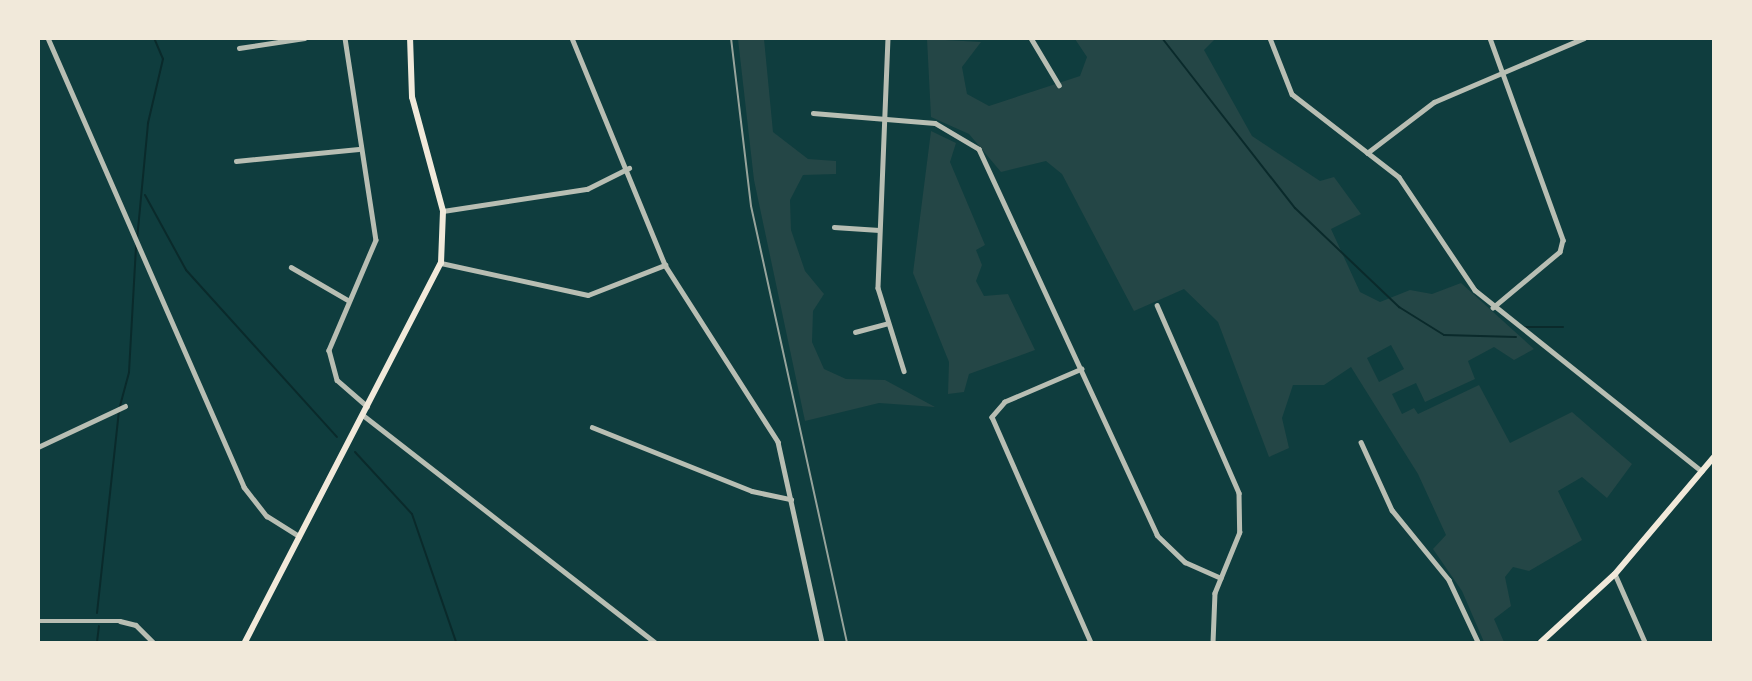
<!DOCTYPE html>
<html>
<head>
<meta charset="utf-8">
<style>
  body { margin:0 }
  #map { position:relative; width:1752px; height:681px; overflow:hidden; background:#0f3d3e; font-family:"Exo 2",sans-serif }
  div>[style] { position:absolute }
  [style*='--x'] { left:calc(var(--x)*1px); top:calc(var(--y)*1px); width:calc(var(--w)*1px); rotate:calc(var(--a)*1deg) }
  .green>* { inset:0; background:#244646 }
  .stream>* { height:2px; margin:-1px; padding:0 1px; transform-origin:1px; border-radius:1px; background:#0a2a2b }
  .minor>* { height:4.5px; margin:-2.25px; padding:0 2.25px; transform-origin:2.25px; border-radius:2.25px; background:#b8beb3 }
  .secondary>* { height:6px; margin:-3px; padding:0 3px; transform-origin:3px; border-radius:3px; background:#f1e9da }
  .rail>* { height:2px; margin:-1px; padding:0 1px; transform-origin:1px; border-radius:1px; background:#97a49c }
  span { translate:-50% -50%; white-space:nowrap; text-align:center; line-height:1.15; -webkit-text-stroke:7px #f1e9da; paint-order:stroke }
  .frame { position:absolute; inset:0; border:40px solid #f1e9da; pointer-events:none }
</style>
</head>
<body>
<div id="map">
  <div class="green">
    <i style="clip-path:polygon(738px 39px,764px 39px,773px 132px,808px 159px,836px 161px,836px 174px,803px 175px,790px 200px,791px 230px,805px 271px,824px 294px,813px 311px,812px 342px,824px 369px,846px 379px,885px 380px,935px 407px,879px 403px,805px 421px,754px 180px)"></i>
    <i style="clip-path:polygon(evenodd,927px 39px,981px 42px,962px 67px,967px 94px,989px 106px,1080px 76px,1087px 57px,1075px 39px,1215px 39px,1204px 50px,1252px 136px,1320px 181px,1334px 177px,1361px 214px,1331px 229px,1360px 292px,1380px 302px,1410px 290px,1432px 294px,1461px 283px,1534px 349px,1514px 360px,1494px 347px,1468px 361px,1475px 379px,1425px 402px,1416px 383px,1392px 394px,1402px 414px,1414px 408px,1418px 414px,1479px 385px,1510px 443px,1572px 412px,1632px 464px,1607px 498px,1582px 477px,1558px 491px,1582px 540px,1529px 571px,1513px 567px,1505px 577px,1511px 606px,1494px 619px,1504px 642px,1484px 642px,1462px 591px,1433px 549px,1446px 535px,1418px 474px,1351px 367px,1324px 385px,1293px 385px,1282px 418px,1289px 448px,1269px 457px,1218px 322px,1184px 289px,1134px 311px,1062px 174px,1046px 161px,1001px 172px,969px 134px,931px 117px,927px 39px,1391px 345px,1404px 369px,1379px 382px,1367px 358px,1391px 345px)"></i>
    <i style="clip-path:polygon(931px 131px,956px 143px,950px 162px,985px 245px,976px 250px,982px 265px,976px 281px,984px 296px,1008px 294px,1035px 350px,969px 374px,964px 392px,948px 394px,949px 362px,913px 273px)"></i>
  </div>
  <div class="stream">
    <i style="--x:1162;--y:38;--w:216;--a:52"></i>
    <i style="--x:1295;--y:208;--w:144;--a:43.6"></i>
    <i style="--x:1399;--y:307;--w:53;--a:31.9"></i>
    <i style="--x:1444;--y:335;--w:72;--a:1.6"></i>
    <i style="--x:145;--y:195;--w:85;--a:61.3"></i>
    <i style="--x:186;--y:270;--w:225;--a:47.9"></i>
    <i style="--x:137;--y:240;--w:118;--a:-84.6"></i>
    <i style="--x:148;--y:123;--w:66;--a:-76.8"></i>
    <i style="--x:163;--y:59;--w:23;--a:-113"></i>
    <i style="--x:1526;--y:327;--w:37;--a:0"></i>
    <i style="--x:120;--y:406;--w:35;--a:-75"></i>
    <i style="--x:129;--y:372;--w:127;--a:-86.8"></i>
    <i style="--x:355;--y:452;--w:84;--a:47.4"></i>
    <i style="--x:412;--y:514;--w:135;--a:71"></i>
    <i style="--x:97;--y:613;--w:203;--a:-83.8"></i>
    <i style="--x:97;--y:642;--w:16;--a:-83"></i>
  </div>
  <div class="minor">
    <i style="--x:48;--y:38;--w:490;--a:66.4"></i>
    <i style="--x:244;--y:487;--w:37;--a:52"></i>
    <i style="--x:267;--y:516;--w:38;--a:32"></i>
    <i style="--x:345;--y:38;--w:204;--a:81.3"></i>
    <i style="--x:376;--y:240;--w:120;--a:113.1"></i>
    <i style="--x:329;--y:350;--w:31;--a:75"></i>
    <i style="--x:337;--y:380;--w:40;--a:41"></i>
    <i style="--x:572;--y:38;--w:245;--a:67.7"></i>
    <i style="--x:665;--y:265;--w:210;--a:57.4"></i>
    <i style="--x:778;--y:442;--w:205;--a:77.6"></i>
    <i style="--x:888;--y:38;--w:250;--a:92.3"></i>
    <i style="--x:878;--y:288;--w:87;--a:72.6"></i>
    <i style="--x:1031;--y:38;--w:55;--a:59.2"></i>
    <i style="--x:1270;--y:38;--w:60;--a:68.6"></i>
    <i style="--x:1292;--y:94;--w:135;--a:37.8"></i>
    <i style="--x:1399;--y:177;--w:136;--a:56.1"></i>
    <i style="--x:1475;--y:290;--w:290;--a:38.6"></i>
    <i style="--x:1490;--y:38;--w:215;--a:70.1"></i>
    <i style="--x:1563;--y:240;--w:12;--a:104"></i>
    <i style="--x:1560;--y:252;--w:87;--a:140.1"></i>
    <i style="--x:239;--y:48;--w:66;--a:-8.7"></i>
    <i style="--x:813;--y:113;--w:122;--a:4.7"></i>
    <i style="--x:935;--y:123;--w:51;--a:30.6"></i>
    <i style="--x:979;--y:149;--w:425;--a:65.2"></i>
    <i style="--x:1157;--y:535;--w:39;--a:44"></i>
    <i style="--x:1185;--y:562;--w:39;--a:24"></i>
    <i style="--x:1367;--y:153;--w:84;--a:-37.3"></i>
    <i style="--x:1434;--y:102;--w:163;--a:-23.1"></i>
    <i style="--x:236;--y:161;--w:123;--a:-5.6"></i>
    <i style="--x:443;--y:211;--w:146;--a:-8.7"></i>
    <i style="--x:587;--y:189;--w:47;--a:-26.6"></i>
    <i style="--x:834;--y:227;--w:45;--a:3.8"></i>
    <i style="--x:441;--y:263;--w:150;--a:12.3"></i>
    <i style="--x:588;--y:295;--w:83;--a:-21.3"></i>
    <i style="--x:291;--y:267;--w:66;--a:30.1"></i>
    <i style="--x:1157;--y:305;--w:205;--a:66.4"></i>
    <i style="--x:1239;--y:493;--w:39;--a:89"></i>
    <i style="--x:1240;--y:532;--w:66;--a:112.3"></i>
    <i style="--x:1215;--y:593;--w:49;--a:92.3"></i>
    <i style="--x:855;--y:332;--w:34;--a:-15"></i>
    <i style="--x:1082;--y:369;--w:84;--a:156.8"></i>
    <i style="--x:1005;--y:402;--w:20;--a:131"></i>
    <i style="--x:992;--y:417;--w:246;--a:66.3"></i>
    <i style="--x:363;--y:415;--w:370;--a:37.9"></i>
    <i style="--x:592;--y:427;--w:172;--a:21.8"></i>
    <i style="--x:752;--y:491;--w:40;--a:12"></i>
    <i style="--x:1361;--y:442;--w:75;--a:65.5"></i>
    <i style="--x:1392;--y:510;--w:90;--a:50.8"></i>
    <i style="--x:1449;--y:580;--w:68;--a:64.9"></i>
    <i style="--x:38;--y:447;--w:96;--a:-25.2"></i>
    <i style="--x:1615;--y:574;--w:74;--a:66.2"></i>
    <i style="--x:38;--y:621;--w:82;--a:0"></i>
    <i style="--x:120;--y:621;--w:16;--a:14"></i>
    <i style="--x:136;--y:625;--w:24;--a:45"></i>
  </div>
  <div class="secondary">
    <i style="--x:245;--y:642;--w:427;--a:-62.7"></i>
    <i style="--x:441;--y:263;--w:52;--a:-87.8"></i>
    <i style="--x:443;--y:211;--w:118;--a:-105.2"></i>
    <i style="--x:412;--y:97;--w:59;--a:-91.9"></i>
    <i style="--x:1541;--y:642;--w:100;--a:-42.6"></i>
    <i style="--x:1615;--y:574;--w:153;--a:-49.8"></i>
  </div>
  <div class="rail">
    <i style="--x:731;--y:38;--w:169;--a:83.2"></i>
    <i style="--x:751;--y:206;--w:446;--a:77.6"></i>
  </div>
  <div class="frame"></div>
</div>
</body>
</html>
